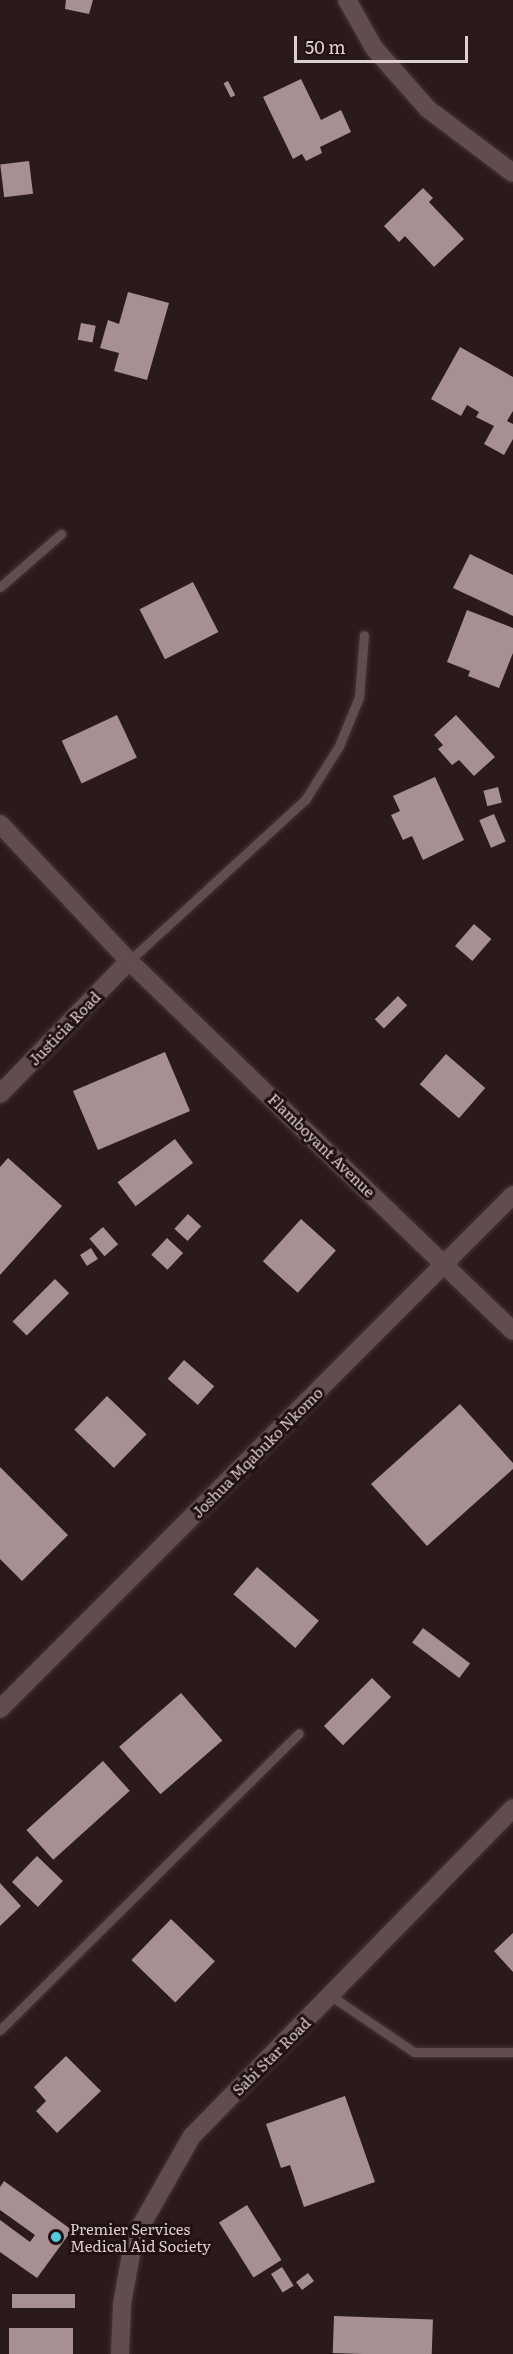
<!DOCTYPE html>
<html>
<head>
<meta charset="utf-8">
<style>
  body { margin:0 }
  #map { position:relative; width:513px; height:2354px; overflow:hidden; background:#2b1a1c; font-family:Literata,serif }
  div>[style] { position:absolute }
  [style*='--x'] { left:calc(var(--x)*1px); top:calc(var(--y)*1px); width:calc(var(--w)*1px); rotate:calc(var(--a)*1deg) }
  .building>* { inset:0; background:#a69091; transform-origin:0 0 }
  .roads { filter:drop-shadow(0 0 2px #433537) drop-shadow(0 0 2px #433537) }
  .lane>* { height:9px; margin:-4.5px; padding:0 4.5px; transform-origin:4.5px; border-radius:4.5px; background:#614d4e }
  .street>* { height:18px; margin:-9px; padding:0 9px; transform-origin:9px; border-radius:9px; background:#614d4e }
  .dots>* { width:16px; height:16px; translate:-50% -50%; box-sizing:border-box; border:3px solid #211113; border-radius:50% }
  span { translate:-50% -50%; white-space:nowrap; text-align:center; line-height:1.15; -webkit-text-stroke:6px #211113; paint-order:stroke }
  .street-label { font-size:15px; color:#dbcfd0 }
  .poi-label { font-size:15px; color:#dbcfd0 }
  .left { translate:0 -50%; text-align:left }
  .scale { position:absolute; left:294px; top:36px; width:174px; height:27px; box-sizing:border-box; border:3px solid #dbcfd0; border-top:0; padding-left:8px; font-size:18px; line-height:21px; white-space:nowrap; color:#dbcfd0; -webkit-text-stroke:4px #211113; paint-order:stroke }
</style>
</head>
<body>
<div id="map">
  <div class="building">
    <i style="clip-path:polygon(66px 0,93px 0,89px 14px,65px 9px)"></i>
    <i style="clip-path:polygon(301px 79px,321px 120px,341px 110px,351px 132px,320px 147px,322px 153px,306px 161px,302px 154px,293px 159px,263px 97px)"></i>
    <i style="left:228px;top:81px;width:16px;height:5px;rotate:63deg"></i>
    <i style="left:29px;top:161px;width:33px;height:29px;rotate:83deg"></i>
    <i style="clip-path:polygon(423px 188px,433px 198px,429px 202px,464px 239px,434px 267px,405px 236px,399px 242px,384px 226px)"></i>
    <i style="clip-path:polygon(128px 292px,169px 303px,147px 380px,114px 371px,119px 353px,100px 348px,108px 320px,119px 324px)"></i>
    <i style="left:81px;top:323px;width:15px;height:17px;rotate:11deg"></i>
    <i style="clip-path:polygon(460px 347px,513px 377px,513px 411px,507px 421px,513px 424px,513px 439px,504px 455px,484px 444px,494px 426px,476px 417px,479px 412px,467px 405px,461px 416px,431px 399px)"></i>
    <i style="clip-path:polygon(470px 554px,513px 575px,513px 616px,453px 588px)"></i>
    <i style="left:193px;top:582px;width:56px;height:60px;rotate:63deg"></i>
    <i style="clip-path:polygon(467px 610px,513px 628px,513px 653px,499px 688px,468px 676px,470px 671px,447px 662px)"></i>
    <i style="left:117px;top:715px;width:47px;height:61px;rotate:65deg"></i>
    <i style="clip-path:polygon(456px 715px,495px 757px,474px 776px,459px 760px,452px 765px,438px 749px,443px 745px,434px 735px)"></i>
    <i style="clip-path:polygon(435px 777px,464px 840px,423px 860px,412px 836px,403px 840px,391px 815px,400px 811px,393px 796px)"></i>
    <i style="left:498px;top:787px;width:16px;height:15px;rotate:76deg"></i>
    <i style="left:494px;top:814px;width:30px;height:16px;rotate:67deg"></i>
    <i style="left:474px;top:924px;width:23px;height:29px;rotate:41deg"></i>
    <i style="left:398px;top:996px;width:13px;height:33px;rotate:45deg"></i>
    <i style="left:165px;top:1052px;width:64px;height:100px;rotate:67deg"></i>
    <i style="left:446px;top:1054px;width:52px;height:40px;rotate:41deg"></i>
    <i style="left:175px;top:1139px;width:30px;height:72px;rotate:53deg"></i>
    <i style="clip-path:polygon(8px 1158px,62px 1206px,0 1275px,0 1167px)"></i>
    <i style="left:188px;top:1214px;width:18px;height:20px;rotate:43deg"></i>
    <i style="left:301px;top:1219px;width:47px;height:57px;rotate:42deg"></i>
    <i style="left:103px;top:1227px;width:23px;height:18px;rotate:49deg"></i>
    <i style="left:167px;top:1238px;width:22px;height:23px;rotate:43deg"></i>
    <i style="left:91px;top:1248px;width:13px;height:13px;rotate:58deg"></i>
    <i style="left:55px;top:1279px;width:20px;height:60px;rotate:45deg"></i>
    <i style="left:184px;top:1360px;width:40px;height:25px;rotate:41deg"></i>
    <i style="left:107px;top:1396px;width:55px;height:47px;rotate:44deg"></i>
    <i style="clip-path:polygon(460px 1404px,513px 1463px,513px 1469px,427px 1546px,371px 1484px)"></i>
    <i style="clip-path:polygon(0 1467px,68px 1535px,22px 1581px,0 1559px)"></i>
    <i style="left:257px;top:1567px;width:82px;height:36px;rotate:41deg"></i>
    <i style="left:423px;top:1628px;width:59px;height:18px;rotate:37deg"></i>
    <i style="left:372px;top:1678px;width:27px;height:68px;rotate:45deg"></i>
    <i style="left:181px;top:1693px;width:63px;height:82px;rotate:49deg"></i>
    <i style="left:103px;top:1761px;width:40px;height:103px;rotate:48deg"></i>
    <i style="left:37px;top:1856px;width:36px;height:36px;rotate:44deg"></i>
    <i style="clip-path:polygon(0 1883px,21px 1906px,0 1926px)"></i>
    <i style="left:171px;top:1919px;width:61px;height:57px;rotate:44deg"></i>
    <i style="clip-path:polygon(513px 1933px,513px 1972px,494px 1951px)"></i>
    <i style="clip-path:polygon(66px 2056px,101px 2091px,57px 2133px,36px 2111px,46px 2101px,34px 2087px)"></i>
    <i style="clip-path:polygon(345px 2096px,375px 2182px,304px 2207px,290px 2165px,281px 2168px,266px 2124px)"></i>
    <i style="clip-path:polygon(4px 2181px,72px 2230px,37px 2278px,0 2252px,0 2220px,30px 2242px,35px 2235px,0 2210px,0 2187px)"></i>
    <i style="left:247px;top:2205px;width:65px;height:33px;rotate:58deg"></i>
    <i style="left:282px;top:2267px;width:22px;height:13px;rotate:58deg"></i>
    <i style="left:308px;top:2273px;width:10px;height:15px;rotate:53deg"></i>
    <i style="left:75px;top:2294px;width:14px;height:63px;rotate:90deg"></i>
    <i style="left:334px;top:2316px;width:99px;height:37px;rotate:2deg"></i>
    <i style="left:73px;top:2328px;width:26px;height:64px;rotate:90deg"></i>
  </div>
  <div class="roads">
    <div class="lane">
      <i style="--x:0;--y:587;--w:81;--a:-41"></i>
      <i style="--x:129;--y:961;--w:239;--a:-42.5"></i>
      <i style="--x:305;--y:800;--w:64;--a:-57.8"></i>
      <i style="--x:339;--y:746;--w:53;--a:-67.8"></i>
      <i style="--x:359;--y:697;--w:62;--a:-85.4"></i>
      <i style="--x:331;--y:1996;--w:100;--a:34"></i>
      <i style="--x:414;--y:2052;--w:99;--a:0"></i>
      <i style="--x:0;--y:2030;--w:421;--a:-44.8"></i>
    </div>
    <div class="street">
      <i style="--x:347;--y:0;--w:55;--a:60.6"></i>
      <i style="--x:374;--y:48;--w:81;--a:48.5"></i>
      <i style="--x:428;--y:109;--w:106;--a:37"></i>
      <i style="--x:0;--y:824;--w:188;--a:46.7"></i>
      <i style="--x:129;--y:961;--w:533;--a:43.94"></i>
      <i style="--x:0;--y:1094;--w:185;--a:-45.9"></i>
      <i style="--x:0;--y:1709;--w:726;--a:-45.06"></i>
      <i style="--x:120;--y:2354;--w:50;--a:-87.7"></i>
      <i style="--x:122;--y:2304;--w:67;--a:-79.7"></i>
      <i style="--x:134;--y:2238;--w:117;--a:-60.4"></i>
      <i style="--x:192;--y:2136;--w:459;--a:-45.6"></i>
    </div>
  </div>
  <div class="dots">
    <i style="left:56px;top:2237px;background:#53cadc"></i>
  </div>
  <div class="street-label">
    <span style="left:64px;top:1028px;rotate:-46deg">Justicia Road</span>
    <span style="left:322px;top:1145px;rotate:44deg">Flamboyant Avenue</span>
    <span style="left:257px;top:1452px;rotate:-45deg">Joshua Mqabuko Nkomo</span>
    <span style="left:271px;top:2056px;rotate:-45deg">Sabi Star Road</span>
  </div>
  <div class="poi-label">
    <span class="left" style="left:70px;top:2237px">Premier Services<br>Medical Aid Society</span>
  </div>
  <div class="scale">50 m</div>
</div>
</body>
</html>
